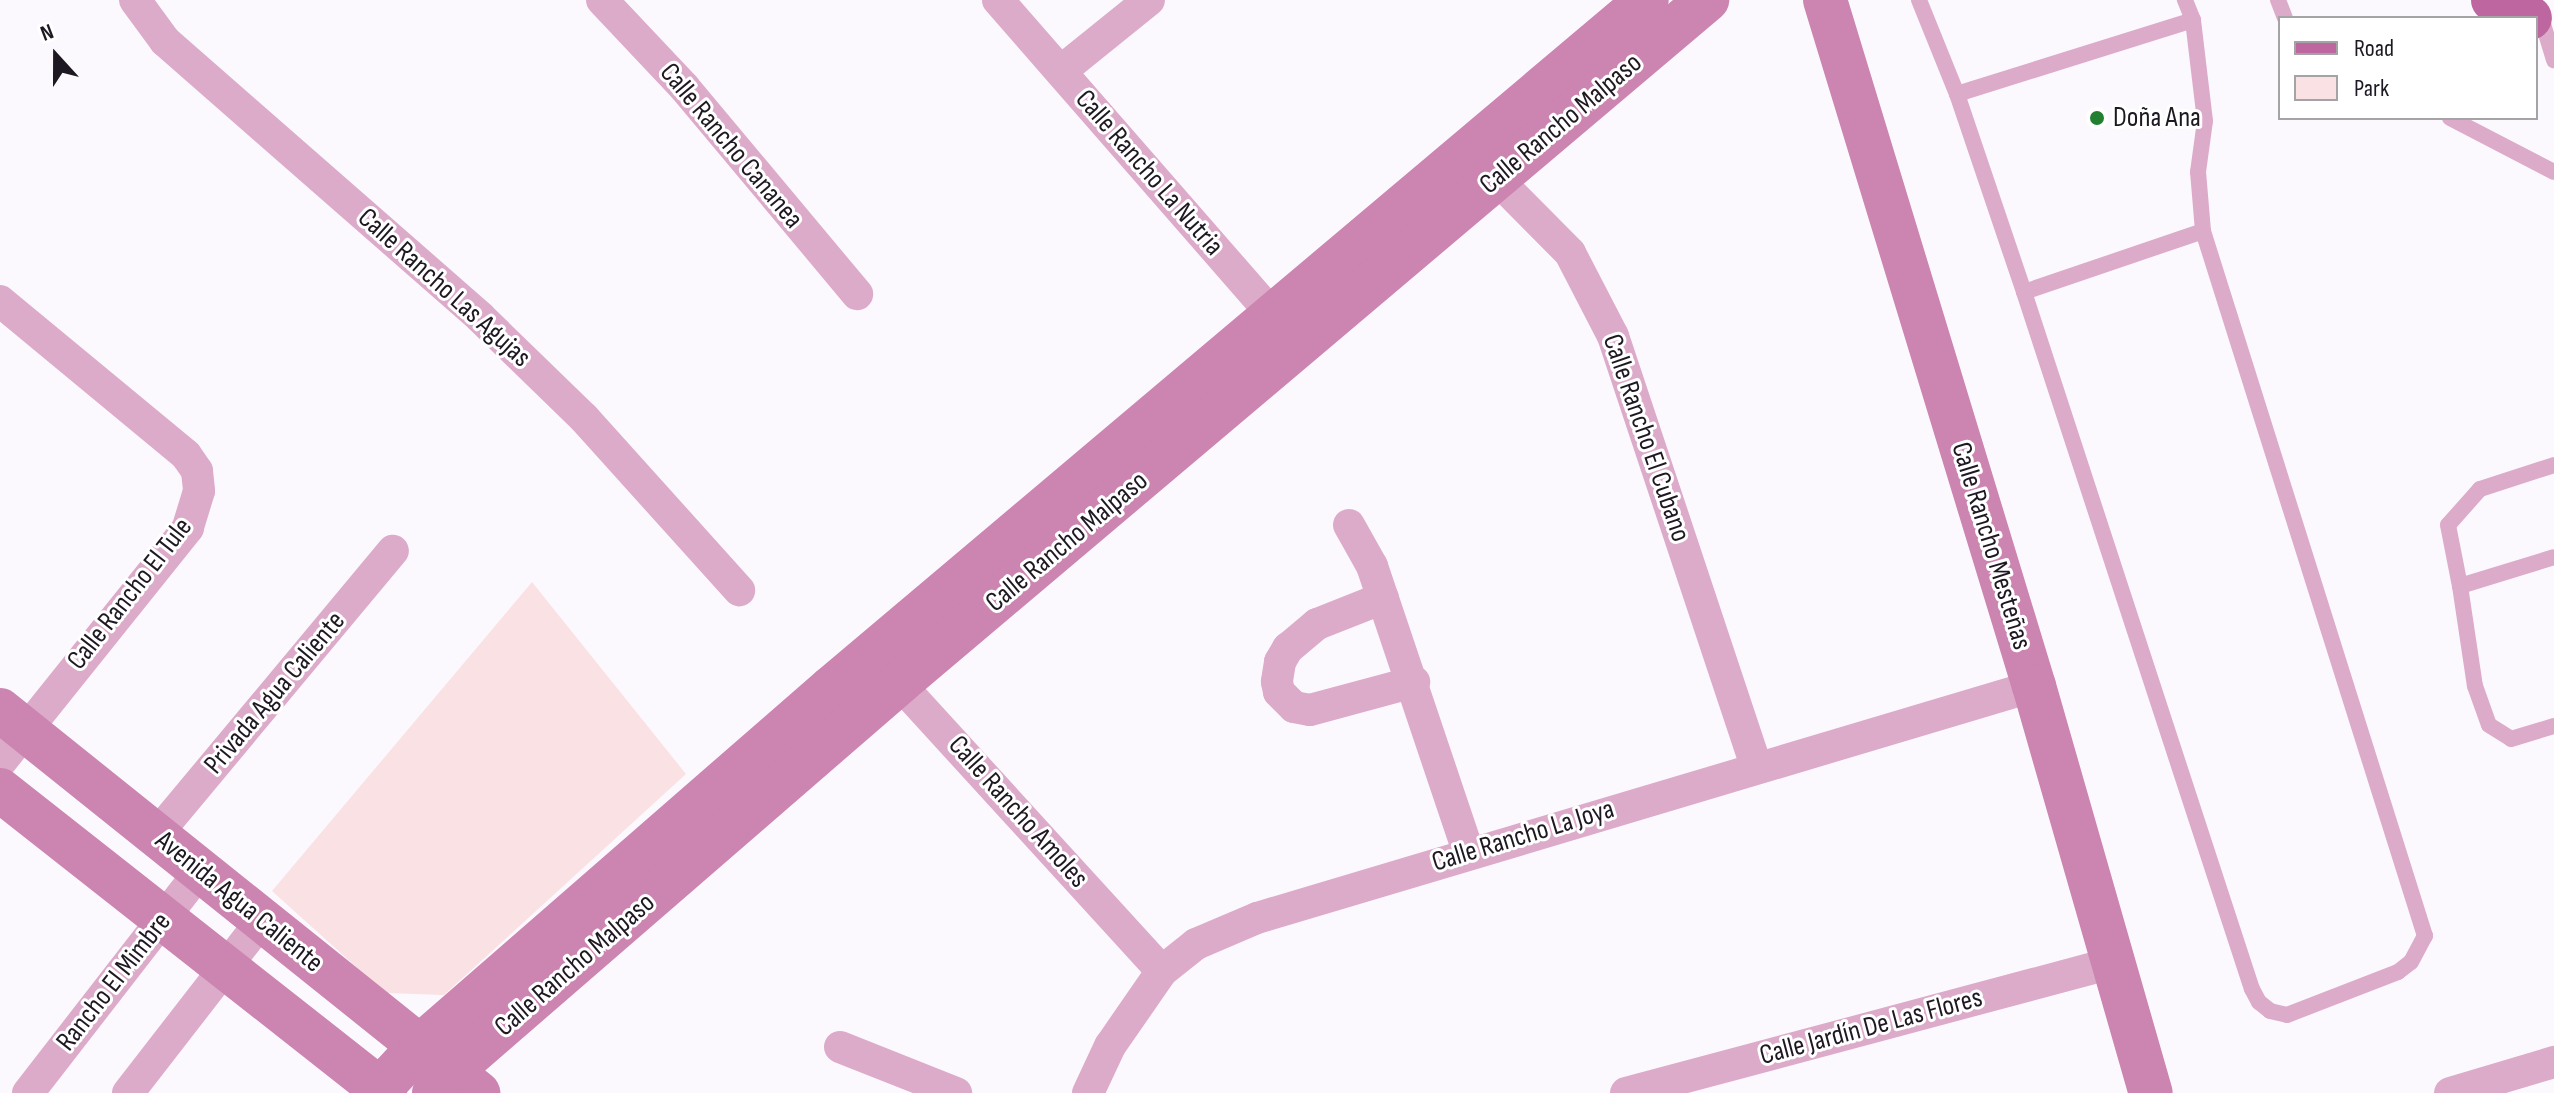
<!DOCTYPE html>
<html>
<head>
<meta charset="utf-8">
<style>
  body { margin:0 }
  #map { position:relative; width:2554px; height:1093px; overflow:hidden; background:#fcf9fe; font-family:"Sofia Sans Condensed",sans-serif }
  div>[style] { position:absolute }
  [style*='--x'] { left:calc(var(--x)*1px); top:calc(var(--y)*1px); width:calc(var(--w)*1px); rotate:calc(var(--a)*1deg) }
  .green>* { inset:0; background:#fae1e3 }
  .lane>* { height:16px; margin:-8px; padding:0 8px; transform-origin:8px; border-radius:8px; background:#ddabca }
  .street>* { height:32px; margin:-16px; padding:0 16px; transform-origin:16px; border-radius:16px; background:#ddabca }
  .secondary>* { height:44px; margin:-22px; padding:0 22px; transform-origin:22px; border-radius:22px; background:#cc84b1 }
  .primary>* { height:44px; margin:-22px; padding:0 22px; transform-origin:22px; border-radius:22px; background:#be669f }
  .dots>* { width:22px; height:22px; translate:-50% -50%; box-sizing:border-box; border:4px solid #fff; border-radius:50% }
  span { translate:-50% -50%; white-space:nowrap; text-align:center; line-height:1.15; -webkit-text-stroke:6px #fff; paint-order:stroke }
  .poi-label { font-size:28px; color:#1d1821 }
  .left { translate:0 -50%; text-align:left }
  .street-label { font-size:28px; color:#1d1821 }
  .legend { position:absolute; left:2278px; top:16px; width:260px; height:104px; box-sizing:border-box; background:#fff; border:2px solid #a5a3a6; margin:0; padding:10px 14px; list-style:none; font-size:24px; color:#1d1821 }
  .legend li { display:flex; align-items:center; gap:16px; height:40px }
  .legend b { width:40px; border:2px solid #a5a3a6 }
  .north { position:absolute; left:16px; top:16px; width:80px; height:80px; -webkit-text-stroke:6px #fff; paint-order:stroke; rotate:339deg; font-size:22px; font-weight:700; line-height:32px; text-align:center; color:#1d1821 }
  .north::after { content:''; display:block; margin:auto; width:28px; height:36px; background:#1d1821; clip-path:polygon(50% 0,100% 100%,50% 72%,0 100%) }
</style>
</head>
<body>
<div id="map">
  <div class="green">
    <i style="clip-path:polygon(532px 582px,686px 774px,444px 995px,385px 993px,272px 891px)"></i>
  </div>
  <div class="lane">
    <i style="--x:1919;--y:0;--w:101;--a:68"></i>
    <i style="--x:1957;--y:94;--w:209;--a:71.3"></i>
    <i style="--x:2024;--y:292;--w:733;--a:71.89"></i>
    <i style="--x:2252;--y:989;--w:15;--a:62"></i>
    <i style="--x:2259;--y:1002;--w:14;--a:39"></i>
    <i style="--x:2270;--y:1011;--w:17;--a:13"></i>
    <i style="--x:2287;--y:1015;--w:119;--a:-21.2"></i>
    <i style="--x:2398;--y:972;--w:16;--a:-38"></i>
    <i style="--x:2411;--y:962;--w:30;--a:-62"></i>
    <i style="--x:2425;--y:936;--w:739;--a:-107.48"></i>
    <i style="--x:2203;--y:231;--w:59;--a:-94.8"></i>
    <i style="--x:2198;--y:172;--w:51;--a:-82.2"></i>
    <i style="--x:2205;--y:121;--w:102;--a:-96.8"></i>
    <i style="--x:2193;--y:20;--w:22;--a:-112"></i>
    <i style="--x:2278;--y:0;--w:19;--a:69"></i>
    <i style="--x:2543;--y:24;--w:38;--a:73"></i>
    <i style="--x:1957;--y:94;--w:247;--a:-17.4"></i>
    <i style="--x:2450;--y:118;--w:117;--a:27.4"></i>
    <i style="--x:2024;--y:292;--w:189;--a:-18.8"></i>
    <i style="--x:2554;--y:465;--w:78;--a:162"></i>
    <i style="--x:2480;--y:489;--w:48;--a:131.6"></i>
    <i style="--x:2448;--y:525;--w:62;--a:78.9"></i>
    <i style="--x:2460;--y:586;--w:98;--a:-17.1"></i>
    <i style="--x:2460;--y:586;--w:101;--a:81.5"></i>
    <i style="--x:2475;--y:686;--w:41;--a:70.3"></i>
    <i style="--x:2489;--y:725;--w:26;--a:32"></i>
    <i style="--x:2511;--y:739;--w:45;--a:-16.8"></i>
  </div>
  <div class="street">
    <i style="--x:135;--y:0;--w:51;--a:53.8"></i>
    <i style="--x:165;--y:41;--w:419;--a:41.2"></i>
    <i style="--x:480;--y:317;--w:145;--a:44.2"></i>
    <i style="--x:584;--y:418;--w:232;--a:48"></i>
    <i style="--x:602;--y:0;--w:120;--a:46.7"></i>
    <i style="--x:684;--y:87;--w:270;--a:50.1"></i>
    <i style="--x:998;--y:0;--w:441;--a:48.9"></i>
    <i style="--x:1061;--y:71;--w:113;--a:-38.9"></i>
    <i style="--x:1482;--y:164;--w:125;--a:45.3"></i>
    <i style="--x:1570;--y:253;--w:93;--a:62.6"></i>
    <i style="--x:1613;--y:336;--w:453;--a:71.6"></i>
    <i style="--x:0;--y:301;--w:241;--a:39.6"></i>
    <i style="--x:186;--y:455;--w:19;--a:55"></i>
    <i style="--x:197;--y:471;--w:20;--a:84"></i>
    <i style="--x:199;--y:491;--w:39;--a:107"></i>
    <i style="--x:188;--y:528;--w:301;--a:128.7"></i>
    <i style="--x:1349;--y:525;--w:47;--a:60.7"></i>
    <i style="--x:1372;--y:566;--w:302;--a:71.4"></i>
    <i style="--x:1383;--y:598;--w:71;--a:158.5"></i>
    <i style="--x:1317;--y:624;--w:38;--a:140"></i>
    <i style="--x:1288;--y:648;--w:16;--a:120"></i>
    <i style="--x:1280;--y:662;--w:20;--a:99"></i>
    <i style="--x:1277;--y:682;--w:10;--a:79"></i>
    <i style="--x:1279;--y:692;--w:21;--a:45"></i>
    <i style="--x:1294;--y:707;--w:16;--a:11"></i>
    <i style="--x:1310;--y:710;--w:108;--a:-15.1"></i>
    <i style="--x:886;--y:669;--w:409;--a:47.6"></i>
    <i style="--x:156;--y:835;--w:370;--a:-50.2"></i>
    <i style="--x:840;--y:1047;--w:125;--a:21.6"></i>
    <i style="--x:28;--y:1093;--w:281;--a:-52.2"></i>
    <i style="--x:128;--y:1093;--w:219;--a:-52.2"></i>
    <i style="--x:1088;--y:1093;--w:52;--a:-64.9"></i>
    <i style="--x:1110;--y:1046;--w:91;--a:-55.3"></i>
    <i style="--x:1162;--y:971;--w:43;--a:-38.5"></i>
    <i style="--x:1196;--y:944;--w:66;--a:-23.1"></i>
    <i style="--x:1257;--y:918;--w:811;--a:-16.62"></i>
    <i style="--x:1626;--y:1093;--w:507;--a:-14.97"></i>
    <i style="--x:2450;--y:1093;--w:109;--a:-16.6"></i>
  </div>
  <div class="secondary">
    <i style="--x:1825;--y:0;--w:717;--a:73.06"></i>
    <i style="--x:2034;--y:686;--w:423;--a:74"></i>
    <i style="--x:0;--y:710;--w:613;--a:38.7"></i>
    <i style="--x:0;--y:790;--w:490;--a:38.2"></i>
    <i style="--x:380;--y:1089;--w:59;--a:-47.1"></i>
    <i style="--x:420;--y:1046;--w:545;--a:-41.06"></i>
    <i style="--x:831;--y:688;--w:1067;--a:-40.14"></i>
    <i style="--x:434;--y:1093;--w:28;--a:-52"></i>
    <i style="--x:451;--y:1071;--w:594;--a:-40.9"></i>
    <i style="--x:900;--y:682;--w:1057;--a:-40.2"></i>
  </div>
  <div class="primary">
    <i style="--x:2493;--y:0;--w:41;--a:25.9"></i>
  </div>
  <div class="dots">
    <i style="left:2097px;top:118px;background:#238031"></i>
  </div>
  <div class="poi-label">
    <span class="left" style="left:2113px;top:118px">Doña Ana</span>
  </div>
  <div class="street-label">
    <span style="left:1561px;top:124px;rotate:-40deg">Calle Rancho Malpaso</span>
    <span style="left:731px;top:146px;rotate:50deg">Calle Rancho Cananea</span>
    <span style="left:1149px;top:173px;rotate:49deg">Calle Rancho La Nutria</span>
    <span style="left:444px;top:288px;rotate:42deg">Calle Rancho Las Agujas</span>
    <span style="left:1646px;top:438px;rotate:71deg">Calle Rancho El Cubano</span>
    <span style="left:1067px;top:542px;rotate:-40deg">Calle Rancho Malpaso</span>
    <span style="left:1991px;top:546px;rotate:73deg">Calle Rancho Mesteñas</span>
    <span style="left:130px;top:594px;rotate:-52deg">Calle Rancho El Tule</span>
    <span style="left:275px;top:693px;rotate:-50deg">Privada Agua Caliente</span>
    <span style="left:1018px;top:812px;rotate:48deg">Calle Rancho Amoles</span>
    <span style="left:1523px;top:836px;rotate:-17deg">Calle Rancho La Joya</span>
    <span style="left:239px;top:902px;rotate:39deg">Avenida Agua Caliente</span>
    <span style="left:575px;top:965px;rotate:-41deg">Calle Rancho Malpaso</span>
    <span style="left:114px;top:982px;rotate:-52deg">Rancho El Mimbre</span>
    <span style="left:1871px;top:1027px;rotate:-15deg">Calle Jardín De Las Flores</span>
  </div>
  <ul class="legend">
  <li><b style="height:10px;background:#be669f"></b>Road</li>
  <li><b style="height:22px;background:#fae1e3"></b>Park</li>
  </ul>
  <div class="north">N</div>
</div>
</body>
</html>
